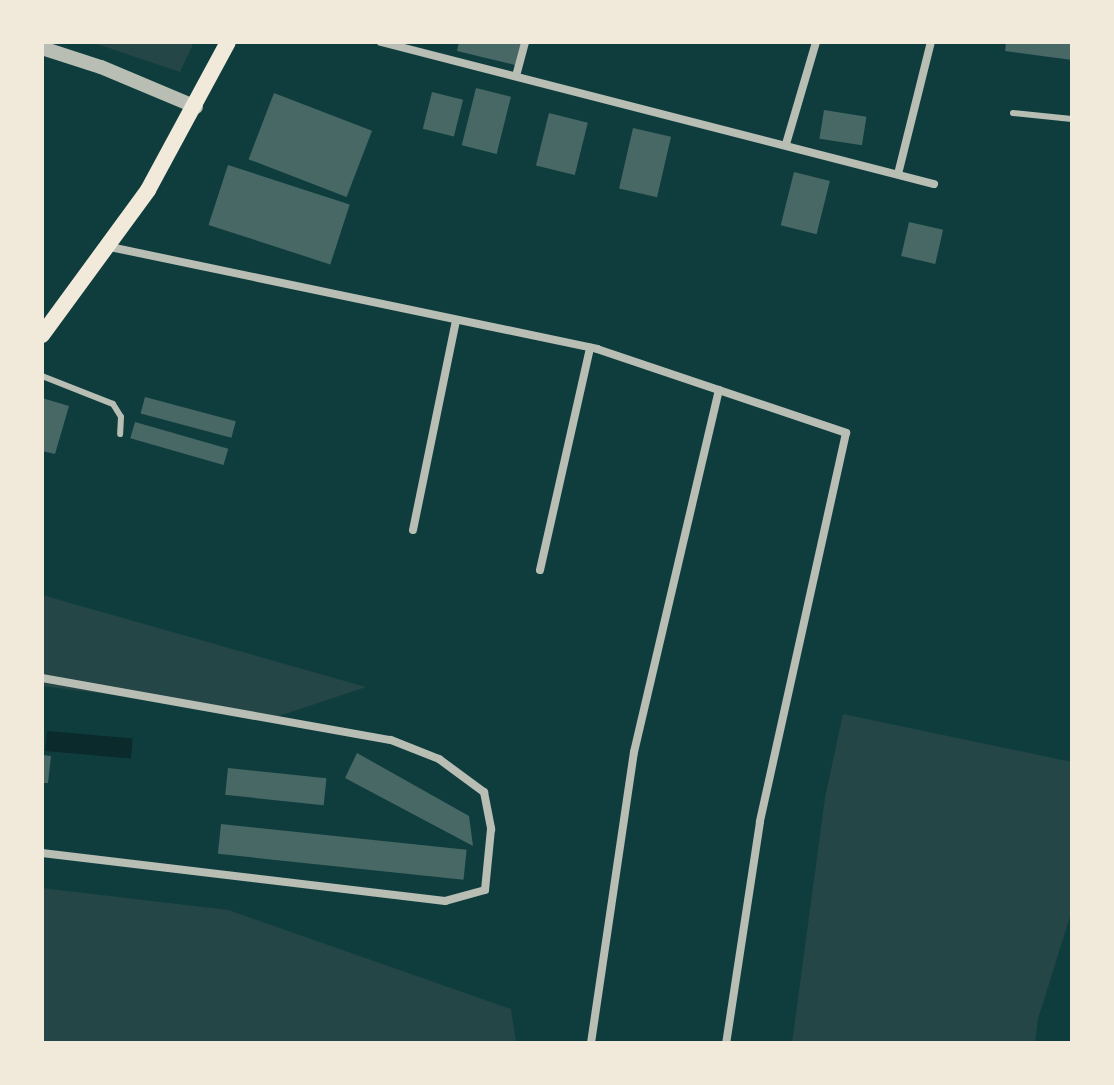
<!DOCTYPE html>
<html>
<head>
<meta charset="utf-8">
<style>
  body { margin:0 }
  #map { position:relative; width:1114px; height:1085px; overflow:hidden; background:#0f3d3e; font-family:"Open Sans",sans-serif }
  div>[style] { position:absolute }
  [style*='--x'] { left:calc(var(--x)*1px); top:calc(var(--y)*1px); width:calc(var(--w)*1px); rotate:calc(var(--a)*1deg) }
  .green>* { inset:0; background:#244646 }
  .water>* { inset:0; background:#0a2a2b; transform-origin:0 0 }
  .building>* { inset:0; background:#486865; transform-origin:0 0 }
  .service>* { height:6px; margin:-3px; padding:0 3px; transform-origin:3px; border-radius:3px; background:#b8beb3 }
  .minor>* { height:8px; margin:-4px; padding:0 4px; transform-origin:4px; border-radius:4px; background:#b8beb3 }
  .tertiary>* { height:14px; margin:-7px; padding:0 7px; transform-origin:7px; border-radius:7px; background:#b8beb3 }
  .secondary>* { height:16px; margin:-8px; padding:0 8px; transform-origin:8px; border-radius:8px; background:#f1e9da }
  span { translate:-50% -50%; white-space:nowrap; text-align:center; line-height:1.15; -webkit-text-stroke:8px #f1e9da; paint-order:stroke }
  .frame { position:absolute; inset:0; border:44px solid #f1e9da; pointer-events:none }
</style>
</head>
<body>
<div id="map">
  <div class="green">
    <i style="clip-path:polygon(91px 42px,194px 42px,180px 72px)"></i>
    <i style="clip-path:polygon(42px 595px,366px 687px,279px 716px,42px 686px)"></i>
    <i style="clip-path:polygon(843px 714px,1072px 762px,1072px 910px,1038px 1019px,1035px 1043px,792px 1043px,825px 798px)"></i>
    <i style="clip-path:polygon(42px 888px,228px 910px,511px 1009px,516px 1043px,42px 1043px)"></i>
  </div>
  <div class="water">
    <i style="left:47px;top:731px;width:86px;height:20px;rotate:5deg"></i>
  </div>
  <div class="building">
    <i style="clip-path:polygon(459px 42px,521px 42px,515px 65px,457px 51px)"></i>
    <i style="clip-path:polygon(1006px 42px,1072px 42px,1072px 60px,1005px 51px)"></i>
    <i style="left:476px;top:88px;width:36px;height:59px;rotate:14deg"></i>
    <i style="left:432px;top:92px;width:32px;height:38px;rotate:14deg"></i>
    <i style="left:274px;top:93px;width:105px;height:71px;rotate:21deg"></i>
    <i style="left:824px;top:110px;width:43px;height:29px;rotate:9deg"></i>
    <i style="left:549px;top:113px;width:40px;height:54px;rotate:14deg"></i>
    <i style="left:633px;top:128px;width:39px;height:62px;rotate:13deg"></i>
    <i style="left:228px;top:165px;width:128px;height:63px;rotate:18deg"></i>
    <i style="left:794px;top:172px;width:37px;height:55px;rotate:14deg"></i>
    <i style="left:909px;top:222px;width:35px;height:35px;rotate:13deg"></i>
    <i style="left:145px;top:397px;width:94px;height:17px;rotate:15deg"></i>
    <i style="clip-path:polygon(42px 398px,69px 406px,55px 454px,42px 451px)"></i>
    <i style="left:135px;top:422px;width:97px;height:17px;rotate:16deg"></i>
    <i style="clip-path:polygon(357px 753px,469px 816px,473px 846px,345px 778px)"></i>
    <i style="clip-path:polygon(42px 755px,51px 756px,48px 783px,42px 783px)"></i>
    <i style="left:228px;top:768px;width:99px;height:27px;rotate:6deg"></i>
    <i style="left:221px;top:824px;width:247px;height:30px;rotate:6deg"></i>
  </div>
  <div class="service">
    <i style="--x:1013;--y:113;--w:59;--a:5.8"></i>
    <i style="--x:42;--y:376;--w:76;--a:21.5"></i>
    <i style="--x:113;--y:404;--w:15;--a:58"></i>
    <i style="--x:121;--y:417;--w:17;--a:93"></i>
  </div>
  <div class="minor">
    <i style="--x:381;--y:42;--w:571;--a:14.4"></i>
    <i style="--x:516;--y:76;--w:35;--a:-75"></i>
    <i style="--x:786;--y:144;--w:106;--a:-73.6"></i>
    <i style="--x:898;--y:174;--w:136;--a:-76"></i>
    <i style="--x:110;--y:247;--w:498;--a:11.8"></i>
    <i style="--x:597;--y:349;--w:263;--a:18.6"></i>
    <i style="--x:846;--y:433;--w:398;--a:102.5"></i>
    <i style="--x:760;--y:822;--w:224;--a:98.7"></i>
    <i style="--x:413;--y:530;--w:214;--a:-78.4"></i>
    <i style="--x:540;--y:570;--w:228;--a:-77.3"></i>
    <i style="--x:42;--y:678;--w:354;--a:10.1"></i>
    <i style="--x:391;--y:740;--w:52;--a:21.6"></i>
    <i style="--x:439;--y:759;--w:56;--a:36.3"></i>
    <i style="--x:484;--y:792;--w:38;--a:79"></i>
    <i style="--x:491;--y:829;--w:61;--a:95.6"></i>
    <i style="--x:485;--y:890;--w:41;--a:164.6"></i>
    <i style="--x:445;--y:901;--w:406;--a:-173.2"></i>
    <i style="--x:591;--y:1043;--w:294;--a:-81.6"></i>
    <i style="--x:634;--y:752;--w:372;--a:-76.8"></i>
  </div>
  <div class="tertiary">
    <i style="--x:42;--y:48;--w:62;--a:17.9"></i>
    <i style="--x:101;--y:67;--w:103;--a:22.8"></i>
  </div>
  <div class="secondary">
    <i style="--x:42;--y:335;--w:180;--a:-53.8"></i>
    <i style="--x:148;--y:190;--w:168;--a:-61.6"></i>
  </div>
  <div class="frame"></div>
</div>
</body>
</html>
